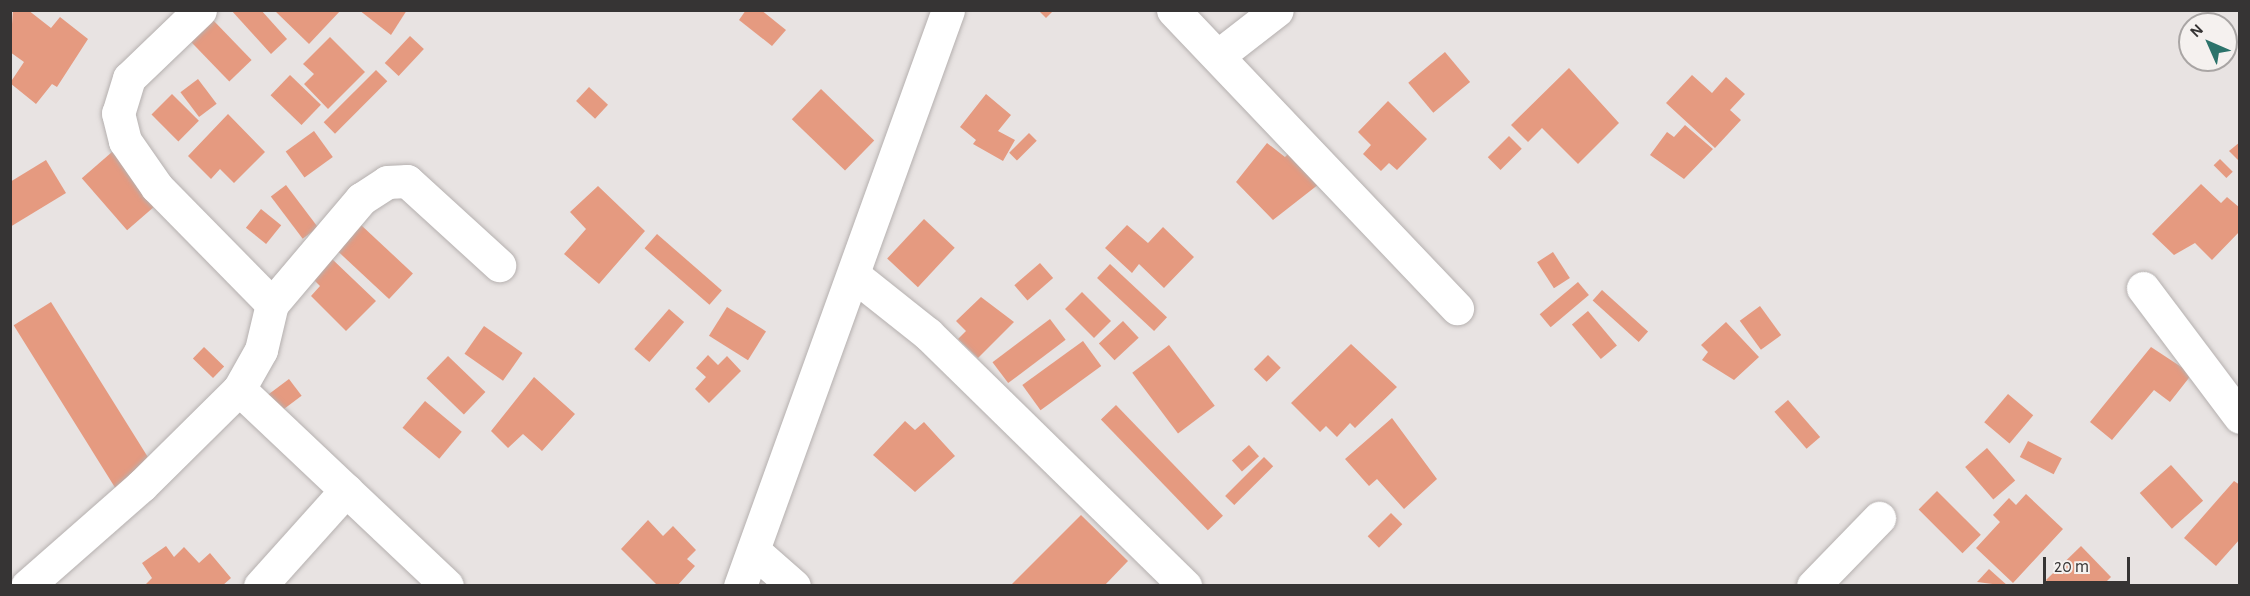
<!DOCTYPE html>
<html>
<head>
<meta charset="utf-8">
<style>
  body { margin:0 }
  #map { position:relative; width:2250px; height:596px; overflow:hidden; background:#e8e3e2; font-family:"Alegreya Sans",sans-serif }
  div>[style] { position:absolute }
  [style*='--x'] { left:calc(var(--x)*1px); top:calc(var(--y)*1px); width:calc(var(--w)*1px); rotate:calc(var(--a)*1deg) }
  .building>* { inset:0; background:#e59a80; transform-origin:0 0 }
  .roads { filter:drop-shadow(0 0 2px #b5b0af) drop-shadow(0 0 2px #b5b0af) }
  .minor>* { height:33px; margin:-16.5px; padding:0 16.5px; transform-origin:16.5px; border-radius:16.5px; background:#fff }
  span { translate:-50% -50%; white-space:nowrap; text-align:center; line-height:1.15; -webkit-text-stroke:4.5px #f5f1ef; paint-order:stroke }
  .frame { position:absolute; inset:0; border:12px solid #363434; pointer-events:none }
  .north { position:absolute; left:2178px; top:12px; width:60px; height:60px; box-sizing:border-box; background:#f5f1ef; border:2px solid #a9a5a4; border-radius:50%; rotate:315deg; font-size:16px; font-weight:700; line-height:24px; text-align:center; color:#363434 }
  .north::after { content:''; display:block; margin:auto; width:21px; height:27px; background:#2c736b; clip-path:polygon(50% 0,100% 100%,50% 72%,0 100%) }
  .scale { position:absolute; left:2043px; top:557px; width:87px; height:27px; box-sizing:border-box; border:3px solid #363434; border-top:0; padding-left:8px; font-size:18px; line-height:21px; white-space:nowrap; color:#363434; -webkit-text-stroke:4px #f5f1ef; paint-order:stroke }
</style>
</head>
<body>
<div id="map">
  <div class="building">
    <i style="clip-path:polygon(13px 10px,28px 10px,51px 28px,60px 17px,88px 39px,57px 87px,52px 84px,36px 104px,10px 83px,24px 62px,10px 52px)"></i>
    <i style="clip-path:polygon(231px 10px,261px 10px,287px 39px,271px 54px)"></i>
    <i style="clip-path:polygon(274px 10px,341px 10px,309px 44px)"></i>
    <i style="clip-path:polygon(359px 10px,407px 10px,391px 35px)"></i>
    <i style="clip-path:polygon(746px 10px,761px 10px,786px 30px,772px 46px,739px 20px)"></i>
    <i style="clip-path:polygon(1038px 10px,1054px 10px,1046px 18px)"></i>
    <i style="left:212px;top:19px;width:57px;height:31px;rotate:46deg"></i>
    <i style="left:410px;top:36px;width:19px;height:37px;rotate:43deg"></i>
    <i style="clip-path:polygon(330px 37px,365px 72px,328px 109px,304px 84px,314px 74px,303px 64px)"></i>
    <i style="left:1445px;top:52px;width:39px;height:48px;rotate:50deg"></i>
    <i style="clip-path:polygon(1569px 68px,1619px 123px,1578px 164px,1542px 128px,1528px 142px,1511px 125px)"></i>
    <i style="left:376px;top:70px;width:16px;height:74px;rotate:45deg"></i>
    <i style="left:290px;top:75px;width:43px;height:28px;rotate:44deg"></i>
    <i style="clip-path:polygon(1692px 75px,1712px 93px,1726px 77px,1745px 94px,1730px 110px,1741px 120px,1715px 148px,1666px 103px)"></i>
    <i style="left:198px;top:79px;width:31px;height:22px;rotate:53deg"></i>
    <i style="left:589px;top:87px;width:26px;height:19px;rotate:43deg"></i>
    <i style="left:821px;top:89px;width:74px;height:42px;rotate:44deg"></i>
    <i style="left:172px;top:94px;width:38px;height:29px;rotate:45deg"></i>
    <i style="clip-path:polygon(986px 94px,1011px 115px,998px 131px,1015px 140px,1003px 161px,973px 144px,976px 140px,960px 127px)"></i>
    <i style="clip-path:polygon(1388px 101px,1427px 139px,1397px 170px,1389px 163px,1381px 171px,1363px 154px,1371px 145px,1358px 132px)"></i>
    <i style="clip-path:polygon(228px 114px,265px 152px,234px 183px,220px 169px,211px 179px,188px 156px)"></i>
    <i style="clip-path:polygon(1685px 125px,1713px 149px,1684px 179px,1650px 155px,1667px 132px,1674px 137px)"></i>
    <i style="left:314px;top:131px;width:32px;height:35px;rotate:54deg"></i>
    <i style="left:1029px;top:133px;width:11px;height:28px;rotate:45deg"></i>
    <i style="left:1509px;top:136px;width:18px;height:30px;rotate:45deg"></i>
    <i style="clip-path:polygon(2240px 142px,2240px 162px,2229px 151px)"></i>
    <i style="clip-path:polygon(1267px 143px,1285px 157px,1289px 153px,1319px 184px,1273px 220px,1236px 182px)"></i>
    <i style="left:112px;top:152px;width:69px;height:40px;rotate:49deg"></i>
    <i style="left:2220px;top:159px;width:18px;height:9px;rotate:45deg"></i>
    <i style="clip-path:polygon(46px 160px,66px 193px,10px 227px,10px 182px)"></i>
    <i style="clip-path:polygon(2201px 184px,2221px 203px,2227px 197px,2240px 208px,2240px 231px,2212px 260px,2195px 243px,2174px 255px,2152px 234px)"></i>
    <i style="left:286px;top:185px;width:53px;height:19px;rotate:53deg"></i>
    <i style="clip-path:polygon(598px 186px,645px 231px,599px 284px,564px 254px,586px 229px,570px 212px)"></i>
    <i style="left:261px;top:209px;width:26px;height:24px;rotate:39deg"></i>
    <i style="left:924px;top:219px;width:42px;height:54px;rotate:43deg"></i>
    <i style="left:361px;top:225px;width:71px;height:35px;rotate:43deg"></i>
    <i style="clip-path:polygon(1127px 225px,1148px 243px,1163px 227px,1194px 257px,1164px 288px,1139px 264px,1132px 273px,1105px 248px)"></i>
    <i style="left:657px;top:234px;width:86px;height:19px;rotate:41deg"></i>
    <i style="left:1553px;top:252px;width:31px;height:19px;rotate:57deg"></i>
    <i style="clip-path:polygon(331px 258px,376px 301px,346px 331px,311px 296px,320px 286px,312px 278px)"></i>
    <i style="left:1040px;top:263px;width:20px;height:34px;rotate:49deg"></i>
    <i style="left:1110px;top:264px;width:78px;height:19px;rotate:43deg"></i>
    <i style="left:1578px;top:282px;width:17px;height:50px;rotate:50deg"></i>
    <i style="left:1602px;top:290px;width:62px;height:14px;rotate:42deg"></i>
    <i style="left:1082px;top:292px;width:41px;height:24px;rotate:45deg"></i>
    <i style="clip-path:polygon(981px 297px,1014px 322px,978px 358px,958px 339px,966px 331px,956px 321px)"></i>
    <i style="left:51px;top:302px;width:198px;height:44px;rotate:58deg"></i>
    <i style="left:1760px;top:306px;width:36px;height:25px;rotate:54deg"></i>
    <i style="left:727px;top:307px;width:46px;height:34px;rotate:32deg"></i>
    <i style="left:669px;top:309px;width:20px;height:53px;rotate:41deg"></i>
    <i style="left:1588px;top:311px;width:45px;height:21px;rotate:50deg"></i>
    <i style="left:1050px;top:319px;width:26px;height:72px;rotate:53deg"></i>
    <i style="left:1123px;top:321px;width:23px;height:33px;rotate:47deg"></i>
    <i style="clip-path:polygon(1726px 322px,1759px 357px,1734px 380px,1702px 360px,1708px 352px,1701px 345px)"></i>
    <i style="left:484px;top:326px;width:47px;height:34px;rotate:35deg"></i>
    <i style="left:1083px;top:341px;width:31px;height:75px;rotate:54deg"></i>
    <i style="clip-path:polygon(1351px 344px,1397px 387px,1355px 428px,1350px 423px,1337px 437px,1326px 426px,1320px 432px,1291px 403px)"></i>
    <i style="left:1169px;top:345px;width:76px;height:46px;rotate:53deg"></i>
    <i style="left:204px;top:347px;width:28px;height:16px;rotate:44deg"></i>
    <i style="clip-path:polygon(2151px 347px,2192px 374px,2170px 402px,2154px 390px,2112px 440px,2090px 422px)"></i>
    <i style="clip-path:polygon(708px 355px,718px 365px,727px 356px,741px 371px,709px 403px,695px 389px,706px 377px,696px 368px)"></i>
    <i style="left:1268px;top:355px;width:18px;height:20px;rotate:45deg"></i>
    <i style="left:448px;top:356px;width:52px;height:31px;rotate:44deg"></i>
    <i style="clip-path:polygon(534px 377px,575px 414px,542px 451px,523px 434px,508px 448px,491px 431px)"></i>
    <i style="left:289px;top:379px;width:21px;height:28px;rotate:53deg"></i>
    <i style="left:2008px;top:394px;width:33px;height:37px;rotate:40deg"></i>
    <i style="left:1788px;top:400px;width:49px;height:18px;rotate:49deg"></i>
    <i style="left:425px;top:401px;width:48px;height:35px;rotate:40deg"></i>
    <i style="left:1116px;top:405px;width:154px;height:21px;rotate:46deg"></i>
    <i style="clip-path:polygon(1392px 418px,1437px 479px,1404px 509px,1377px 479px,1369px 486px,1345px 459px)"></i>
    <i style="clip-path:polygon(905px 421px,915px 430px,924px 422px,955px 456px,915px 492px,873px 455px)"></i>
    <i style="left:2028px;top:441px;width:38px;height:18px;rotate:27deg"></i>
    <i style="left:1249px;top:445px;width:15px;height:23px;rotate:48deg"></i>
    <i style="left:1987px;top:448px;width:43px;height:29px;rotate:49deg"></i>
    <i style="left:1264px;top:457px;width:13px;height:55px;rotate:45deg"></i>
    <i style="left:2171px;top:465px;width:48px;height:42px;rotate:48deg"></i>
    <i style="clip-path:polygon(2234px 481px,2240px 485px,2240px 539px,2216px 566px,2184px 538px)"></i>
    <i style="left:1937px;top:491px;width:62px;height:26px;rotate:45deg"></i>
    <i style="clip-path:polygon(2026px 494px,2063px 529px,2013px 583px,1976px 548px,2000px 522px,1993px 515px,2009px 498px,2016px 505px)"></i>
    <i style="left:1391px;top:513px;width:16px;height:33px;rotate:45deg"></i>
    <i style="clip-path:polygon(1081px 515px,1128px 561px,1104px 586px,1010px 586px)"></i>
    <i style="clip-path:polygon(648px 520px,663px 536px,673px 526px,696px 550px,687px 559px,695px 566px,677px 586px,658px 586px,621px 549px)"></i>
    <i style="clip-path:polygon(166px 546px,174px 557px,184px 547px,199px 563px,210px 553px,231px 578px,222px 586px,144px 586px,152px 578px,142px 563px)"></i>
    <i style="clip-path:polygon(2081px 546px,2111px 577px,2102px 586px,2051px 586px,2046px 580px)"></i>
    <i style="clip-path:polygon(1989px 569px,2008px 586px,1977px 582px)"></i>
  </div>
  <div class="roads">
    <div class="minor">
      <i style="--x:200;--y:10;--w:98;--a:136.2"></i>
      <i style="--x:129;--y:78;--w:37;--a:107"></i>
      <i style="--x:118;--y:113;--w:29;--a:76"></i>
      <i style="--x:125;--y:141;--w:56;--a:55.2"></i>
      <i style="--x:157;--y:187;--w:164;--a:45.5"></i>
      <i style="--x:1173;--y:10;--w:412;--a:46.4"></i>
      <i style="--x:1219;--y:55;--w:73;--a:-37.8"></i>
      <i style="--x:855;--y:276;--w:93;--a:38.5"></i>
      <i style="--x:928;--y:334;--w:360;--a:44.4"></i>
      <i style="--x:2143;--y:288;--w:161;--a:53.1"></i>
      <i style="--x:239;--y:389;--w:286;--a:43.4"></i>
      <i style="--x:754;--y:551;--w:53;--a:41.2"></i>
      <i style="--x:27;--y:586;--w:152;--a:-41.3"></i>
      <i style="--x:141;--y:486;--w:138;--a:-44.7"></i>
      <i style="--x:239;--y:389;--w:45;--a:-60.6"></i>
      <i style="--x:261;--y:350;--w:47;--a:-76.6"></i>
      <i style="--x:272;--y:304;--w:138;--a:-49.7"></i>
      <i style="--x:361;--y:199;--w:31;--a:-33"></i>
      <i style="--x:387;--y:182;--w:20;--a:-3"></i>
      <i style="--x:407;--y:181;--w:125;--a:42.4"></i>
      <i style="--x:260;--y:586;--w:129;--a:-48.1"></i>
      <i style="--x:740;--y:586;--w:612;--a:-70.14"></i>
      <i style="--x:1813;--y:586;--w:95;--a:-45.9"></i>
    </div>
  </div>
  <div class="frame"></div>
  <div class="north">N</div>
  <div class="scale">20 m</div>
</div>
</body>
</html>
